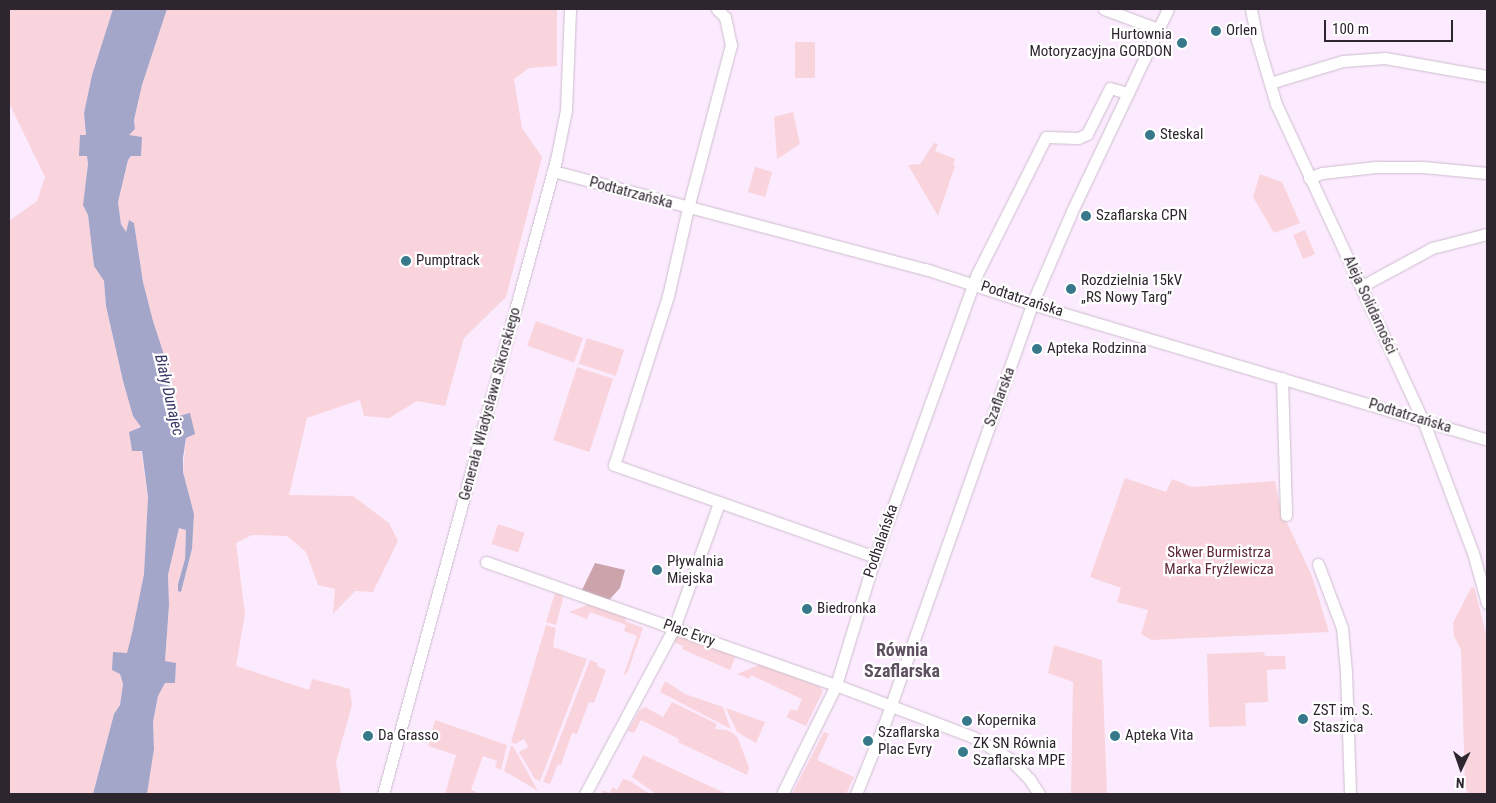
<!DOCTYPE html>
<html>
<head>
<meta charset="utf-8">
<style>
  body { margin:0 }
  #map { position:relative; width:1496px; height:803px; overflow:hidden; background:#fcebfe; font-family:"Roboto Condensed",sans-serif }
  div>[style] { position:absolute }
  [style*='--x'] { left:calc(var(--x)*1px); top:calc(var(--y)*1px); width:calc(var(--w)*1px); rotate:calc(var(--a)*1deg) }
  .green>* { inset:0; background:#f9d4dc; transform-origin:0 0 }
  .forest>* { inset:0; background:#cca2ab }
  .water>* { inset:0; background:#a3a5c9 }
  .roads { filter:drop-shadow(0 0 1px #cdbcce) drop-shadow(0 0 1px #cdbcce) }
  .minor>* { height:11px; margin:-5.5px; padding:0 5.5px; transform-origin:5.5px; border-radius:5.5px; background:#fff }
  .dots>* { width:14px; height:14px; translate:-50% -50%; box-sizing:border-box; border:2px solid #fff; border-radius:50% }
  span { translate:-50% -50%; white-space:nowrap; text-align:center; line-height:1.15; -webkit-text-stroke:4.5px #fff; paint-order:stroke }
  .poi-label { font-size:15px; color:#2d262e }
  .left { translate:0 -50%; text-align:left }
  .right { translate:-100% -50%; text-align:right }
  .street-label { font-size:15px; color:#2d262e }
  .park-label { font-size:15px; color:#5e2837 }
  .water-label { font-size:16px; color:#373767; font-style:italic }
  .quarter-label { font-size:18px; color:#5e5060; font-weight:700 }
  .frame { position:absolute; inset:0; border:10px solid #2d262e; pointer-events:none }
  .north { position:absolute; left:1436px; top:743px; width:50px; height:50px; -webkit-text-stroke:4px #fff; paint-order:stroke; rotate:183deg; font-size:14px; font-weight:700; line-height:20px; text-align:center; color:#2d262e }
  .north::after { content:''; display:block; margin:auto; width:18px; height:22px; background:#2d262e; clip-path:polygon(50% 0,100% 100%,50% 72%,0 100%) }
  .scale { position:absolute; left:1324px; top:20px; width:129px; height:22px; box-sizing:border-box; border:2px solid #2d262e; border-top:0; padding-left:6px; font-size:15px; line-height:18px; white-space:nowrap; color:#2d262e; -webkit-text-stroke:4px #fff; paint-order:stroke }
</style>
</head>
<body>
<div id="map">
  <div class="green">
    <i style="clip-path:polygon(9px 9px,113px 9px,92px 75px,84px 113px,86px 135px,79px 156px,87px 156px,88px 164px,83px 205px,88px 215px,94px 266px,104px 281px,106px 306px,123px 381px,141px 427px,129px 432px,132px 451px,141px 450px,148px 497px,144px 574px,132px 633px,127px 654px,113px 652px,123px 684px,120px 705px,114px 714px,93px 794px,9px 794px,9px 221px,37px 201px,45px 177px,9px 103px)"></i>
    <i style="clip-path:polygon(167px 9px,557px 9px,557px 66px,529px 68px,514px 79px,522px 128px,542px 157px,506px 297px,464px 338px,445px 406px,417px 401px,389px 418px,364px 416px,360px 400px,307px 418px,289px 495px,353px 496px,389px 523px,398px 541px,373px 592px,355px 591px,333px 614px,335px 589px,318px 585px,306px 552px,287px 536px,252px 535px,236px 543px,245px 614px,236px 666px,309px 690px,312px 679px,350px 689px,352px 705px,336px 762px,341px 794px,147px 794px,154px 749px,153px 722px,158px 696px,165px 683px,175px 683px,176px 664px,165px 661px,169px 605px,168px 575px,179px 528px,186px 530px,185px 559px,178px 584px,181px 592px,192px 549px,194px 514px,183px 472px,186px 438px,179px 417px,171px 376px,153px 321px,143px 282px,134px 223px,126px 232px,121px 224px,118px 202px,128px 160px,131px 155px,141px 156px,128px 136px,135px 129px,134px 120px,142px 85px)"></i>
    <i style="left:795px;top:42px;width:20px;height:36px"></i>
    <i style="clip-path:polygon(793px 112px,800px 144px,777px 159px,774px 117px)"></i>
    <i style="clip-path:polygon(934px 143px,938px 144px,935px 151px,955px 159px,953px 164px,955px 166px,938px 216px,908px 165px,920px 164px)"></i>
    <i style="left:755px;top:167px;width:18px;height:26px;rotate:16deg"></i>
    <i style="clip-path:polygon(1260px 174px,1282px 182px,1300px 223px,1274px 233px,1253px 197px)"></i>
    <i style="left:1305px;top:230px;width:26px;height:13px;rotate:67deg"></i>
    <i style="left:536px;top:321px;width:50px;height:26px;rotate:20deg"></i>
    <i style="left:587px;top:338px;width:39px;height:27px;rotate:18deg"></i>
    <i style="left:577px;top:367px;width:38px;height:77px;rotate:18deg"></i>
    <i style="clip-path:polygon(1125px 478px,1166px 492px,1172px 479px,1192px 487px,1275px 481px,1281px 510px,1312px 576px,1329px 632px,1151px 640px,1141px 634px,1148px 610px,1117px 602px,1121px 588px,1090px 577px)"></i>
    <i style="left:498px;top:524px;width:28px;height:21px;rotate:18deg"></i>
    <i style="clip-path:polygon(1474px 587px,1487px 637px,1487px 794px,1468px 794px,1465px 784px,1461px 650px,1454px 636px,1453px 623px,1471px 588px)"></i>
    <i style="clip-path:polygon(556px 590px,561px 593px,563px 599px,556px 625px,546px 622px)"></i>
    <i style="clip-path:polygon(592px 603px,627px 615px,625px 621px,643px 628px,628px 671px,623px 677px,637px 636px,624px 631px,626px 625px,590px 612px,587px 619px,569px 612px)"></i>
    <i style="clip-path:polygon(546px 625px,556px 628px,553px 647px,587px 659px,540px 781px,535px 779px,519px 752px,528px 747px,524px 739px,515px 744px,511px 742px)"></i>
    <i style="clip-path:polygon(684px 635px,736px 655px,730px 670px,682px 649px,683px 646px,674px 642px,676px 637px)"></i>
    <i style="clip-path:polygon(1054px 645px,1102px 660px,1107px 794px,1071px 794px,1073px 682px,1048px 673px)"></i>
    <i style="clip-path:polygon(1264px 652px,1265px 656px,1285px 656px,1286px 669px,1267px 670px,1268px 702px,1245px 703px,1246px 726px,1209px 727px,1207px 654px)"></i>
    <i style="clip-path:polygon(590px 660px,598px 663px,597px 666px,606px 670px,594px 703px,589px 702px,577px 734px,572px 733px,561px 765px,558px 764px,550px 784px,543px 782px)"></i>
    <i style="clip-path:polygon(761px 664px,820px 687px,823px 691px,806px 726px,786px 717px,791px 709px,797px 711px,802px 699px,751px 675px,749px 679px,737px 674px)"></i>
    <i style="clip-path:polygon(665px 681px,685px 694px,723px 707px,731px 729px,660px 692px)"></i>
    <i style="clip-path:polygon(672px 702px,717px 724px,715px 729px,727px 730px,734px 734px,738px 738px,749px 768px,747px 775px,678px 742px,679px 739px,641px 720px,634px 733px,628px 731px,639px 711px,645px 707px,663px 717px)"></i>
    <i style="clip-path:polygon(726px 708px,765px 722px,756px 743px,737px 732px)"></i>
    <i style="clip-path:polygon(435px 720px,507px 745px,501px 770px,495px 767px,497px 761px,483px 756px,471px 790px,477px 792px,476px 794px,445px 794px,456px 755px,428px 746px)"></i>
    <i style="clip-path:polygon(824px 732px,829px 734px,817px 760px,854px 777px,846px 794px,792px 794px)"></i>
    <i style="clip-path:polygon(511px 746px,513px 746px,538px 791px,504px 771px)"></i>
    <i style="clip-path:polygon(643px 755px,701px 782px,727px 794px,656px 794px,632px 777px)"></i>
    <i style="clip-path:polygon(623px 779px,630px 781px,650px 794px,601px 794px,603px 790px,610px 793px,612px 787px,617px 790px)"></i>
  </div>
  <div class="forest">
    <i style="clip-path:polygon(595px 563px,625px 570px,620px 588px,609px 600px,582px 590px)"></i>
  </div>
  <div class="water">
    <i style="clip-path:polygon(113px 9px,167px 9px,142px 85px,134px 120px,135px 129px,129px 135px,142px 137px,141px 156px,131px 156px,128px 160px,118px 202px,121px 224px,126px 232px,129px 220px,134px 223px,143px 282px,153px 321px,171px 376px,179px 416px,190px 413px,195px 434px,186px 438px,183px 458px,183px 472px,194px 514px,192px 549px,181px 592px,178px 591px,178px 584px,185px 559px,186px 530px,179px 528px,168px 575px,169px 605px,165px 661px,176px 663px,175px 683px,165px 683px,158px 696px,153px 722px,154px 749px,147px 794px,93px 794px,114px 714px,120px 705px,123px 684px,120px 674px,112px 670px,113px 652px,127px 653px,132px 633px,144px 574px,148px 497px,142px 451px,132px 451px,129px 432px,141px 427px,133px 416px,123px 381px,106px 306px,104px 281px,94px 266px,88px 215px,83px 205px,88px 164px,87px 156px,79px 156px,80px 135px,86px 135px,84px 113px,92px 75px)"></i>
  </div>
  <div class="roads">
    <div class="minor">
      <i style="--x:717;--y:9;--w:11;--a:45"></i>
      <i style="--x:725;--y:17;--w:29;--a:78"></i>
      <i style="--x:731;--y:45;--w:169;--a:104.8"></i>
      <i style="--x:688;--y:208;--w:90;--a:102.8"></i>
      <i style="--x:668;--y:296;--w:177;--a:107.7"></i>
      <i style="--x:614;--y:465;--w:277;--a:19.4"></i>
      <i style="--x:1104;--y:9;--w:58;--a:20.3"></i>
      <i style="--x:1251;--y:9;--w:32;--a:79"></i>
      <i style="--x:1257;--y:40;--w:67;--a:73.5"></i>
      <i style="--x:1276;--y:104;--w:349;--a:65.1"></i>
      <i style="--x:1423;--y:420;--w:142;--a:69.4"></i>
      <i style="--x:1473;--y:553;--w:52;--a:74.4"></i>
      <i style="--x:1270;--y:83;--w:76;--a:-16.8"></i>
      <i style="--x:1343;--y:61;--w:42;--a:-4.1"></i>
      <i style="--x:1385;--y:58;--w:104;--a:10"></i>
      <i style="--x:553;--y:171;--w:385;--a:14.8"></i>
      <i style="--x:925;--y:269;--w:113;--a:18.1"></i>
      <i style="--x:1032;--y:304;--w:475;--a:16.6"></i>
      <i style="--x:1309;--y:178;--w:14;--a:-21"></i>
      <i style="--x:1322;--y:173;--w:54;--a:-6.3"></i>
      <i style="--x:1376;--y:167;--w:47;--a:0"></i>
      <i style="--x:1423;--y:167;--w:64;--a:5.4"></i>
      <i style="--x:1362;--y:286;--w:80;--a:-28.5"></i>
      <i style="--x:1432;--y:248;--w:57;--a:-14.3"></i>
      <i style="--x:1282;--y:378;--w:137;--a:88.3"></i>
      <i style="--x:486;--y:562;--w:371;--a:19.4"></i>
      <i style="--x:836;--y:685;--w:147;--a:20.8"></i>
      <i style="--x:973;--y:737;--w:43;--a:30.7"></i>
      <i style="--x:1010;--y:759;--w:29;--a:46"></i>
      <i style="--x:1030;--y:780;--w:17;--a:57"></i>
      <i style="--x:1318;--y:564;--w:68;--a:69.4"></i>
      <i style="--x:1342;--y:628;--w:44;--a:84.8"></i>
      <i style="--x:1346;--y:672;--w:122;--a:88.1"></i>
      <i style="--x:383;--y:794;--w:657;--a:-74.74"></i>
      <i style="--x:556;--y:160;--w:51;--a:-78.7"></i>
      <i style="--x:566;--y:110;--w:101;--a:-87.7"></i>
      <i style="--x:585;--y:794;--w:188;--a:-61.8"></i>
      <i style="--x:674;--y:628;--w:133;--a:-70.2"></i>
      <i style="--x:782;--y:794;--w:122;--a:-63.6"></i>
      <i style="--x:836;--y:685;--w:134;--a:-73.1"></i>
      <i style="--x:875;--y:557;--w:301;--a:-70.2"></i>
      <i style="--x:977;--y:274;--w:153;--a:-63.3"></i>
      <i style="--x:1046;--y:137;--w:32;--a:2"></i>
      <i style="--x:1078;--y:138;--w:10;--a:-24"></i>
      <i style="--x:1087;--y:134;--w:51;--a:-63.4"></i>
      <i style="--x:1110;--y:88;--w:19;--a:16"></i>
      <i style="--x:856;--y:794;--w:78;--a:-68.1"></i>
      <i style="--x:885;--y:722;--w:443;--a:-70.6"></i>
      <i style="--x:1032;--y:304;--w:101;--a:-66.7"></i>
      <i style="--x:1072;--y:211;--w:224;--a:-64.6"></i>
    </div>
  </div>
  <div class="dots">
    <i style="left:1216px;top:31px;background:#37788b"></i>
    <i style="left:1182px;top:43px;background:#37788b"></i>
    <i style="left:1150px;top:135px;background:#37788b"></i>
    <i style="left:1086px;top:216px;background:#37788b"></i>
    <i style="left:406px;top:261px;background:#37788b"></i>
    <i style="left:1071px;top:289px;background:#37788b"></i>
    <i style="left:1037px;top:349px;background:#37788b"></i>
    <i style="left:657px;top:570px;background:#37788b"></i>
    <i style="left:807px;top:609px;background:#37788b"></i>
    <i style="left:1303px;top:719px;background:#37788b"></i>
    <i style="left:967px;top:721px;background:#37788b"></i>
    <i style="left:368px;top:736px;background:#37788b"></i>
    <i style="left:1115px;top:736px;background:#37788b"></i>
    <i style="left:868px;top:741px;background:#37788b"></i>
    <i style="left:963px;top:752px;background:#37788b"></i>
  </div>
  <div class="poi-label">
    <span class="left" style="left:1226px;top:31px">Orlen</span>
    <span class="right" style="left:1172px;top:43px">Hurtownia<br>Motoryzacyjna GORDON</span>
    <span class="left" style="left:1160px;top:135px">Steskal</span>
    <span class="left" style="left:1096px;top:216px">Szaflarska CPN</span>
    <span class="left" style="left:416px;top:261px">Pumptrack</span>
    <span class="left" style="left:1081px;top:289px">Rozdzielnia 15kV<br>„RS Nowy Targ”</span>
    <span class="left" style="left:1047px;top:349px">Apteka Rodzinna</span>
    <span class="left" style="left:667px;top:570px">Pływalnia<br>Miejska</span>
    <span class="left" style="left:817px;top:609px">Biedronka</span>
    <span class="left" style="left:1313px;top:719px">ZST im. S.<br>Staszica</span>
    <span class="left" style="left:977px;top:721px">Kopernika</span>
    <span class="left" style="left:878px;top:741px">Szaflarska<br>Plac Evry</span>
    <span class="left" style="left:378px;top:736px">Da Grasso</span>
    <span class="left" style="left:1125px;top:736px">Apteka Vita</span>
    <span class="left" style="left:973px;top:752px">ZK SN Równia<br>Szaflarska MPE</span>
  </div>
  <div class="street-label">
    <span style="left:631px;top:193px;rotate:15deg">Podtatrzańska</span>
    <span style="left:1022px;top:299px;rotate:18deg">Podtatrzańska</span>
    <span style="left:1370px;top:305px;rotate:65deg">Aleja Solidarności</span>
    <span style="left:1000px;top:397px;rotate:-70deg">Szaflarska</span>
    <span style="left:490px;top:404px;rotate:-75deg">Generała Władysława Sikorskiego</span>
    <span style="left:1410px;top:416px;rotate:17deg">Podtatrzańska</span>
    <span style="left:881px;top:541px;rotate:-71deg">Podhalańska</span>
    <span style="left:689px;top:633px;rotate:20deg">Plac Evry</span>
  </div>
  <div class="park-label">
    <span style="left:1219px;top:561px">Skwer Burmistrza<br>Marka Fryźlewicza</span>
  </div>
  <div class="water-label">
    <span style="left:169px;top:395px;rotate:77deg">Biały Dunajec</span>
  </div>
  <div class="quarter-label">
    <span style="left:902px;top:661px">Równia<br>Szaflarska</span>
  </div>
  <div class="frame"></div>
  <div class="north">N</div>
  <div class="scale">100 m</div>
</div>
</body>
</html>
